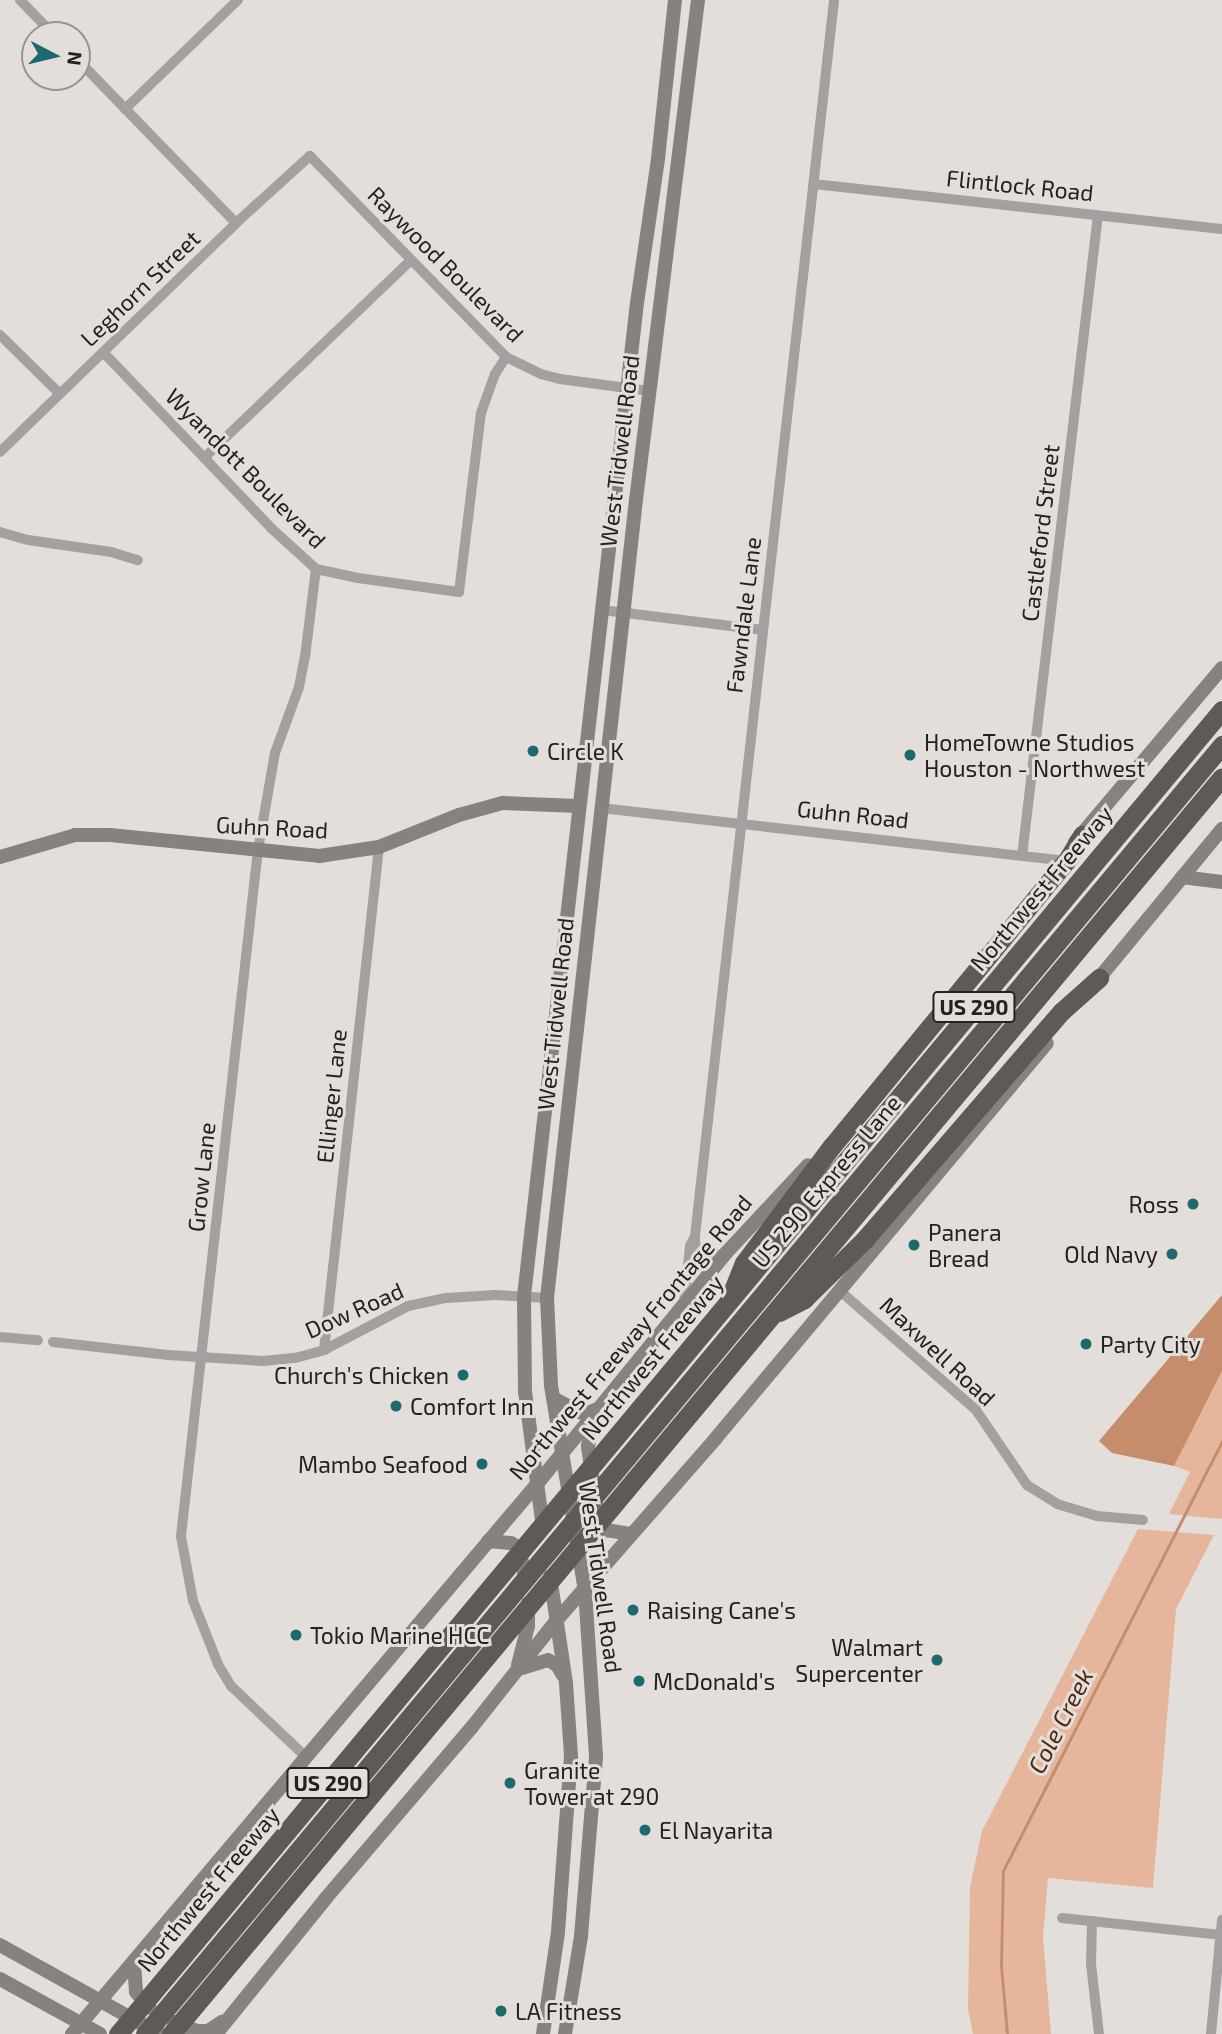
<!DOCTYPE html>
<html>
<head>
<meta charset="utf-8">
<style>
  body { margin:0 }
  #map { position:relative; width:1222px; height:2034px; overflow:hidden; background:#e4dedb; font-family:"Exo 2",sans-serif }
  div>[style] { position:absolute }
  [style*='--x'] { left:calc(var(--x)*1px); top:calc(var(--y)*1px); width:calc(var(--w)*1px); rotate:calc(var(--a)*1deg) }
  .green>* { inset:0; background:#e6b69c }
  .water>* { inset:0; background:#c68d6d }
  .stream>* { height:2.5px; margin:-1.25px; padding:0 1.25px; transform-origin:1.25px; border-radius:1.25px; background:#c68d6d }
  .street>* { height:10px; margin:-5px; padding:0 5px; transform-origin:5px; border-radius:5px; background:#a3a09f }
  .secondary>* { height:14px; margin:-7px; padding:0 7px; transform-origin:7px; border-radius:7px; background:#858280 }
  .highway>* { height:19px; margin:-9.5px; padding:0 9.5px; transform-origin:9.5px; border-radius:9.5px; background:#5e5a57 }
  .dots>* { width:19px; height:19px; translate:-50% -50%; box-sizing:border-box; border:4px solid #e4dedb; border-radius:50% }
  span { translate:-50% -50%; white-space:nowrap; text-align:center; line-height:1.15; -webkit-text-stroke:6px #e4dedb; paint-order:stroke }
  .shield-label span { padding:2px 5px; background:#e4dedb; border:2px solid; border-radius:5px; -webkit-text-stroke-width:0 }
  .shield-label { font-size:21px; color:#242221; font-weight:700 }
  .street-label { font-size:23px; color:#242221 }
  .poi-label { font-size:23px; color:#242221 }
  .left { translate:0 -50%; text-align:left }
  .right { translate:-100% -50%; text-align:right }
  .water-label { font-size:24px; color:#4e2810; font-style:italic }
  .north { position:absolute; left:21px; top:21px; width:70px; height:70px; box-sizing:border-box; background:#e4dedb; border:2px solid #979391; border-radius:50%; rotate:97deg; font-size:19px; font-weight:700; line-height:28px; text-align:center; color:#242221 }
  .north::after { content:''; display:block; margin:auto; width:24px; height:32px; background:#1d6a6e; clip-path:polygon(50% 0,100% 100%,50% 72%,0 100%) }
</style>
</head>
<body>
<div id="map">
  <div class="green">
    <i style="clip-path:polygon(1222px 1371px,1222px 1519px,1169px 1514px,1190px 1472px,1174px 1466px)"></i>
    <i style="clip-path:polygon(1138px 1529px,1214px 1535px,1176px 1609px,1153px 1888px,1048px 1878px,1043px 1937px,1051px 2034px,973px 2034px,968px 2009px,970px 1887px,982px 1831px)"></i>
  </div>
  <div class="water">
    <i style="clip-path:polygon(1222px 1295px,1222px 1371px,1174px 1466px,1112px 1453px,1099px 1441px)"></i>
  </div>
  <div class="stream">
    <i style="--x:1007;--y:2034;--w:69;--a:-95"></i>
    <i style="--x:1001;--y:1965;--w:94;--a:-88.8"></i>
    <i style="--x:1003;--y:1871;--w:483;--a:-63"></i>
  </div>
  <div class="street">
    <i style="--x:20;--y:0;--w:49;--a:45.8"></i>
    <i style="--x:77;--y:59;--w:228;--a:45.9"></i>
    <i style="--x:125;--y:109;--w:157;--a:-44"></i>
    <i style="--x:814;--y:184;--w:410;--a:6.3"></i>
    <i style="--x:0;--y:335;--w:84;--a:44.5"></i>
    <i style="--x:104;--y:353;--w:242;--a:46.3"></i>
    <i style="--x:271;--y:528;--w:61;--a:42.3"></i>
    <i style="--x:316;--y:569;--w:43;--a:12.1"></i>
    <i style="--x:358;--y:578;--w:102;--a:7.9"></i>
    <i style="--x:459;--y:592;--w:180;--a:-83"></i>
    <i style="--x:481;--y:413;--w:41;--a:-70.3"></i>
    <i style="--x:495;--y:374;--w:20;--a:-57"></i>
    <i style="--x:0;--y:452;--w:329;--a:-44.1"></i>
    <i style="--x:236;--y:223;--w:100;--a:-42.2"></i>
    <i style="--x:310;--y:156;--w:281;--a:45.7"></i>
    <i style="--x:506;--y:357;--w:39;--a:26"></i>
    <i style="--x:541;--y:374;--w:20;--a:15"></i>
    <i style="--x:560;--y:379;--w:90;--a:7.7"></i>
    <i style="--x:204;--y:458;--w:286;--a:-43.7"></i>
    <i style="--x:0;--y:532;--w:29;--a:16"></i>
    <i style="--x:28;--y:540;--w:84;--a:8.2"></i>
    <i style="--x:111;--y:552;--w:28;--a:17"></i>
    <i style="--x:602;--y:610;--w:162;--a:7.1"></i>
    <i style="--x:601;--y:808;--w:460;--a:6.5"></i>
    <i style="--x:1022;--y:856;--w:645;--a:-83.24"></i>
    <i style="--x:725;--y:1254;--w:20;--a:174"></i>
    <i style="--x:705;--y:1256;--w:16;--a:-130"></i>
    <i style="--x:695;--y:1244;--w:8;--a:-90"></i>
    <i style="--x:695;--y:1236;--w:1244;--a:-83.58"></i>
    <i style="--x:839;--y:1290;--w:182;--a:41.2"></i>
    <i style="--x:976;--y:1410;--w:91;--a:55.8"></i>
    <i style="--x:1027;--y:1485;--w:36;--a:32"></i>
    <i style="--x:1057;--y:1504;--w:42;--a:16.7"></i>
    <i style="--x:1097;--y:1516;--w:46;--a:5"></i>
    <i style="--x:684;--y:1304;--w:58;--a:-84.1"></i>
    <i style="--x:690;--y:1246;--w:9;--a:-63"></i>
    <i style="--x:0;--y:1337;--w:38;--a:5"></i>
    <i style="--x:53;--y:1342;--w:116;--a:6.4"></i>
    <i style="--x:168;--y:1355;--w:96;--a:3.6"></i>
    <i style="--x:264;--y:1361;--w:31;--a:-6"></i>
    <i style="--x:295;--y:1358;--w:30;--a:-15"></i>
    <i style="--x:324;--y:1350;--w:95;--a:-27.6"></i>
    <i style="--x:408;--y:1306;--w:40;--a:-12"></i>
    <i style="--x:447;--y:1298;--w:48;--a:-3.6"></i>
    <i style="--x:495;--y:1295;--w:52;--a:3.3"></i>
    <i style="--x:324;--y:1350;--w:506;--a:-83.76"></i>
    <i style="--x:305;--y:1756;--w:102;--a:-136.6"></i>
    <i style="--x:231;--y:1686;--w:26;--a:-121"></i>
    <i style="--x:218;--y:1664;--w:68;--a:-111.6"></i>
    <i style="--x:193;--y:1601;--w:66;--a:-100.5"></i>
    <i style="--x:181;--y:1536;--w:690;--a:-83.6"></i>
    <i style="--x:258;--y:850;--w:98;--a:-80.1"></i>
    <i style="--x:275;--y:753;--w:70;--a:-70"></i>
    <i style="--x:299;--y:687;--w:31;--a:-79"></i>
    <i style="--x:305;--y:657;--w:89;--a:-82.9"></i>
    <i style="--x:1062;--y:1918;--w:159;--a:6.1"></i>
    <i style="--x:1092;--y:1921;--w:43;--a:91.3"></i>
    <i style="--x:1091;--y:1964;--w:70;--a:83.5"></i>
    <i style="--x:1211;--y:2034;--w:115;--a:-84.5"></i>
  </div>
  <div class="secondary">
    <i style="--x:1075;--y:842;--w:228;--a:-49.8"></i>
    <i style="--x:0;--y:857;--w:78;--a:-16.3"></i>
    <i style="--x:75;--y:835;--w:35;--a:0"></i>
    <i style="--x:110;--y:835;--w:210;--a:5.7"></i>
    <i style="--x:319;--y:856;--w:61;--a:-8.5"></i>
    <i style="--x:379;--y:847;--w:86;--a:-21.8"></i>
    <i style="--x:459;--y:815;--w:46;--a:-15.3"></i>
    <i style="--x:503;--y:803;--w:75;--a:2.3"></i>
    <i style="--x:1182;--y:877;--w:40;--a:7.1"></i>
    <i style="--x:1095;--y:983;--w:200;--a:-50.5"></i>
    <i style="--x:553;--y:1398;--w:30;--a:28"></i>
    <i style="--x:579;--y:1412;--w:7;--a:16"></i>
    <i style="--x:586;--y:1414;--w:10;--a:-24"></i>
    <i style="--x:594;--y:1415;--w:32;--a:101"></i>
    <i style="--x:588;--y:1446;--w:74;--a:82.2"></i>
    <i style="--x:598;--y:1519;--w:14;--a:54"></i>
    <i style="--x:606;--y:1530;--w:26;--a:9"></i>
    <i style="--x:543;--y:1528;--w:137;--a:-97.5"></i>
    <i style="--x:525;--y:1392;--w:96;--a:-90.6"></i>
    <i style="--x:524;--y:1296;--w:999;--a:-83.51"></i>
    <i style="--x:637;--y:303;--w:146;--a:-81.7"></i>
    <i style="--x:658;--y:159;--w:160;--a:-83.9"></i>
    <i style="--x:488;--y:1541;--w:23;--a:5"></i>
    <i style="--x:511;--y:1543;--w:9;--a:32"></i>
    <i style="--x:519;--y:1548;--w:35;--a:78"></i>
    <i style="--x:518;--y:1665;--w:40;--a:-75.6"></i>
    <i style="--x:528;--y:1626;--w:23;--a:-90"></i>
    <i style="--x:522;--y:1668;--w:27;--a:-17"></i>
    <i style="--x:548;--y:1660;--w:10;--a:29"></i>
    <i style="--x:557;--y:1665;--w:12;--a:59"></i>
    <i style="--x:0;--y:1945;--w:183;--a:29.1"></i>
    <i style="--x:134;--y:1963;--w:29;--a:86"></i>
    <i style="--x:136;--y:1992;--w:21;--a:49"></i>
    <i style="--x:0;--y:1979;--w:114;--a:28.8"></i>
    <i style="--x:174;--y:2022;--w:25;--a:21"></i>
    <i style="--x:197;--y:2031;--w:11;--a:0"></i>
    <i style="--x:208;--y:2031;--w:17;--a:-33"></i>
    <i style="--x:72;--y:2034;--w:720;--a:-49.79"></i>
    <i style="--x:537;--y:1484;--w:298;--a:-50.7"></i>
    <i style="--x:726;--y:1253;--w:120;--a:-47"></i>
    <i style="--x:216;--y:2034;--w:175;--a:-51"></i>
    <i style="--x:326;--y:1898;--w:225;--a:-49.5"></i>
    <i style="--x:472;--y:1727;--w:135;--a:-51.6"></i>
    <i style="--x:556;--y:1621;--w:243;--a:-48.8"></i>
    <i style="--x:716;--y:1438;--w:515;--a:-50.04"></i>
    <i style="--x:543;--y:2034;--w:103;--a:-81.6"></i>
    <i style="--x:558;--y:1932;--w:177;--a:-85.8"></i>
    <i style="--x:571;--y:1755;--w:72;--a:-94"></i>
    <i style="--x:566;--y:1683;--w:108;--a:-98.5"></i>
    <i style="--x:565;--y:2034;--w:99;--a:-80.7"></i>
    <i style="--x:581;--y:1936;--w:181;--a:-85.2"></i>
    <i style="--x:596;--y:1756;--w:165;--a:-93.8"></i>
    <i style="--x:585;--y:1591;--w:209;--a:-99.4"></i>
    <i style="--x:551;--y:1385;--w:87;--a:-92.6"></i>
    <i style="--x:547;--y:1298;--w:803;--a:-83.64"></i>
    <i style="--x:636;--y:500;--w:504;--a:-82.93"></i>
  </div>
  <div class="highway">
    <i style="--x:733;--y:1290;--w:29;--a:-68"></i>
    <i style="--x:744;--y:1263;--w:146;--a:-53.1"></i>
    <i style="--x:832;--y:1146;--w:374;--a:-50.6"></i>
    <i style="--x:1069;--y:857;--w:26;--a:-59"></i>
    <i style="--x:779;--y:1312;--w:28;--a:-27"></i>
    <i style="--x:804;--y:1299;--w:86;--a:-44.5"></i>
    <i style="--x:865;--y:1239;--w:301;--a:-49.2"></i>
    <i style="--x:1062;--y:1011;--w:50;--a:-41.7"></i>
    <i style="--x:118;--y:2034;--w:1724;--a:-50.18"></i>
    <i style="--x:145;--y:2034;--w:1680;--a:-50.12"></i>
    <i style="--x:171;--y:2034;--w:1638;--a:-50.1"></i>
  </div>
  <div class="dots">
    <i style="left:533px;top:751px;background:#1d6a6e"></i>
    <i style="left:910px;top:755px;background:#1d6a6e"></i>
    <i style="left:1193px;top:1204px;background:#1d6a6e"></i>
    <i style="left:914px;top:1245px;background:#1d6a6e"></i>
    <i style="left:1172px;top:1254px;background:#1d6a6e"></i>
    <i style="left:1086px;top:1344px;background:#1d6a6e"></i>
    <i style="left:463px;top:1375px;background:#1d6a6e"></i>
    <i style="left:396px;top:1406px;background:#1d6a6e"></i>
    <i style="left:482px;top:1464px;background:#1d6a6e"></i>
    <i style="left:633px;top:1610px;background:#1d6a6e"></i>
    <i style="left:296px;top:1635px;background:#1d6a6e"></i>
    <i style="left:937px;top:1660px;background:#1d6a6e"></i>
    <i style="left:639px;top:1681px;background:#1d6a6e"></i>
    <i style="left:510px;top:1783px;background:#1d6a6e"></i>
    <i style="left:645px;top:1830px;background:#1d6a6e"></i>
    <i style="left:501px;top:2011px;background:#1d6a6e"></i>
  </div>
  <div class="shield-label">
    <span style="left:974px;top:1007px">US 290</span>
    <span style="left:328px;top:1783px">US 290</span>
  </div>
  <div class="street-label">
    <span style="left:1020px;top:185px;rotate:6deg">Flintlock Road</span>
    <span style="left:446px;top:264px;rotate:45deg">Raywood Boulevard</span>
    <span style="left:140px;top:288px;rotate:-44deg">Leghorn Street</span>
    <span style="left:619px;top:451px;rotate:-83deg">West Tidwell Road</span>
    <span style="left:246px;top:468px;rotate:45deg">Wyandott Boulevard</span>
    <span style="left:1040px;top:533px;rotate:-83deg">Castleford Street</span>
    <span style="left:743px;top:615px;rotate:-83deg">Fawndale Lane</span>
    <span style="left:853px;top:814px;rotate:6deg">Guhn Road</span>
    <span style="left:272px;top:827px;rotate:3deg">Guhn Road</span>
    <span style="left:1041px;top:888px;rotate:-50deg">Northwest Freeway</span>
    <span style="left:555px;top:1014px;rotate:-84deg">West Tidwell Road</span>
    <span style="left:331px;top:1096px;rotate:-84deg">Ellinger Lane</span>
    <span style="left:201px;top:1177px;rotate:-84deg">Grow Lane</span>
    <span style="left:826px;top:1181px;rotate:-50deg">US 290 Express Lane</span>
    <span style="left:354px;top:1310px;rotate:-24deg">Dow Road</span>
    <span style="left:630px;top:1337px;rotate:-50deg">Northwest Freeway Frontage Road</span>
    <span style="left:938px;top:1351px;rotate:43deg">Maxwell Road</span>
    <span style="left:652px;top:1357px;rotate:-50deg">Northwest Freeway</span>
    <span style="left:601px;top:1577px;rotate:82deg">West Tidwell Road</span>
    <span style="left:208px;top:1889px;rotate:-50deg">Northwest Freeway</span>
  </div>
  <div class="poi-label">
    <span class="left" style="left:924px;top:755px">HomeTowne Studios<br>Houston - Northwest</span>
    <span class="left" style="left:547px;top:751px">Circle K</span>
    <span class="right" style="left:1179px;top:1204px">Ross</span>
    <span class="left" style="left:928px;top:1245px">Panera<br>Bread</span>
    <span class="right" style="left:1158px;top:1254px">Old Navy</span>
    <span class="left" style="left:1100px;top:1344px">Party City</span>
    <span class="right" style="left:449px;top:1375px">Church's Chicken</span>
    <span class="left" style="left:410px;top:1406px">Comfort Inn</span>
    <span class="right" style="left:468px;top:1464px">Mambo Seafood</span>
    <span class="left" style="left:647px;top:1610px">Raising Cane's</span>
    <span class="left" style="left:310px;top:1635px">Tokio Marine HCC</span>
    <span class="right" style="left:923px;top:1660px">Walmart<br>Supercenter</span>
    <span class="left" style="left:653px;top:1681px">McDonald's</span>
    <span class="left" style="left:524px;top:1783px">Granite<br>Tower at 290</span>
    <span class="left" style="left:659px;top:1830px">El Nayarita</span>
    <span class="left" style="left:515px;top:2011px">LA Fitness</span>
  </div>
  <div class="water-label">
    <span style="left:1060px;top:1721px;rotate:-63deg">Cole Creek</span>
  </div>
  <div class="north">N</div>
</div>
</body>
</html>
